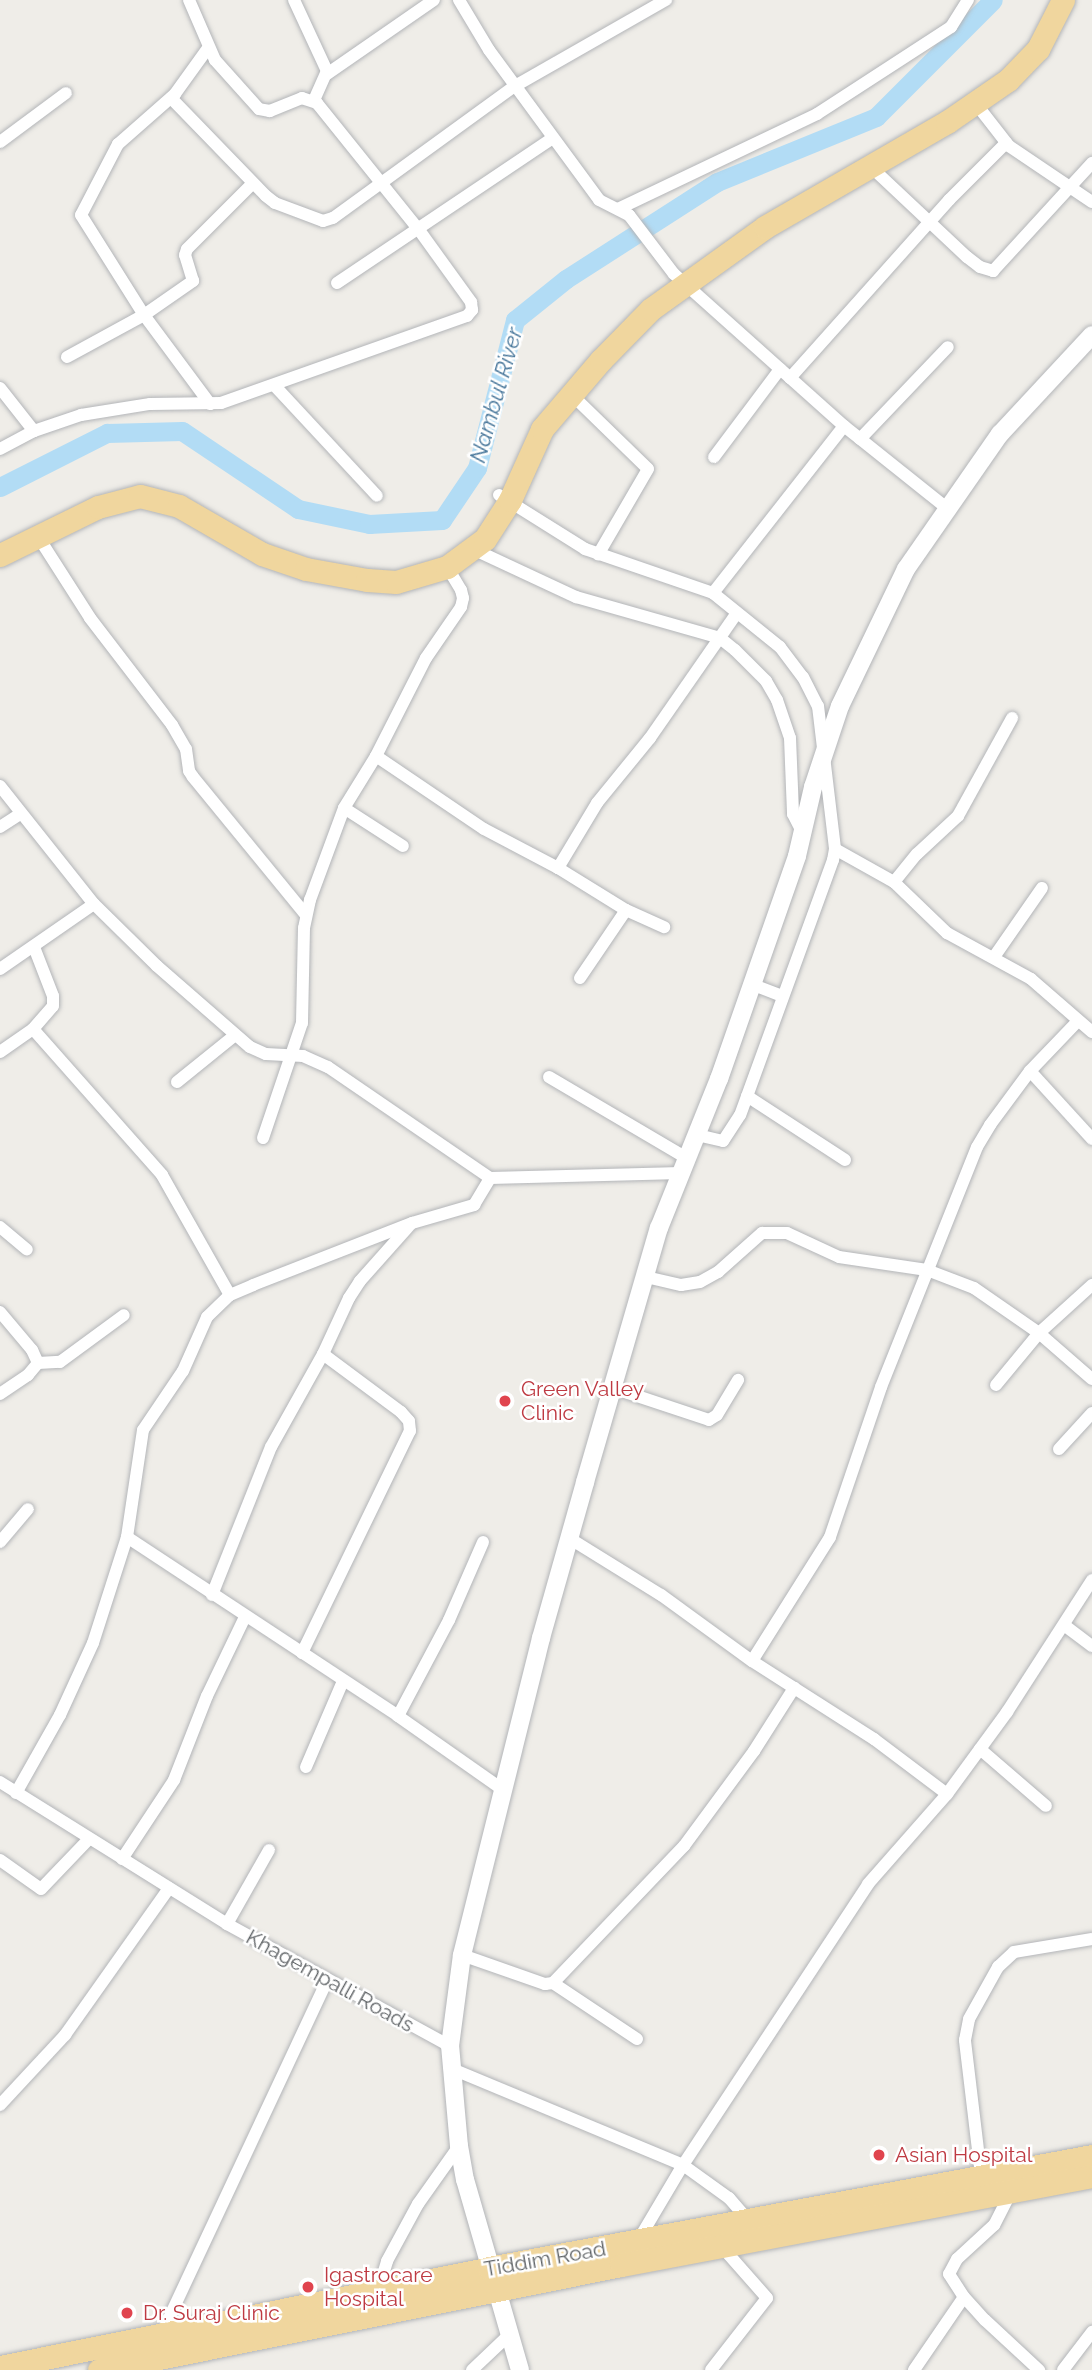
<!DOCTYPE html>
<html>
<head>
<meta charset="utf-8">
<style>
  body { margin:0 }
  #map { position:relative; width:1092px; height:2370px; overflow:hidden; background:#efede8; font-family:Raleway,sans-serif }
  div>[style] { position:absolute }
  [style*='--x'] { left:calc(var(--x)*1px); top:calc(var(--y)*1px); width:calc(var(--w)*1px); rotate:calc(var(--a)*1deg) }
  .river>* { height:19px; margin:-9.5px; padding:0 9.5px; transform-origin:9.5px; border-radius:9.5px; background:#b2dcf5 }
  .roads { filter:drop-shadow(0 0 2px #b3b5b8) drop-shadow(0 0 2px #b3b5b8) }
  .street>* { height:12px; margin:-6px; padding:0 6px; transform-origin:6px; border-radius:6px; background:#fff }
  .secondary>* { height:18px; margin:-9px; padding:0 9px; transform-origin:9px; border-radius:9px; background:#fff }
  .highway>* { height:23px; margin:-11.5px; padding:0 11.5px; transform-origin:11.5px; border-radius:11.5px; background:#f0d69e }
  .dots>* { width:19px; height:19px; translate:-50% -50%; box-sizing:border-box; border:4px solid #fff; border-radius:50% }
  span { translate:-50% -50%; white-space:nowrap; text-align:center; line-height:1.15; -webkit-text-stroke:5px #fff; paint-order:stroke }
  .health-label { font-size:21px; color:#be3a42 }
  .left { translate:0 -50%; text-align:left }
  .street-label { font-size:21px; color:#5f6366 }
  .water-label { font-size:23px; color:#4c7a9d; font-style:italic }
</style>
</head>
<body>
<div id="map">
  <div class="river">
    <i style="--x:0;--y:487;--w:120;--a:-26.8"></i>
    <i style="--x:107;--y:433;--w:75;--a:-1.5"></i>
    <i style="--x:182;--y:431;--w:140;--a:33.9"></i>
    <i style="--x:298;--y:509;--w:73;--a:11.9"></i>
    <i style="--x:369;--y:524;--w:73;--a:-3.1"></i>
    <i style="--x:442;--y:520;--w:63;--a:-56.1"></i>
    <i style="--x:477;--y:468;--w:153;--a:-75.6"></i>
    <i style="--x:515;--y:320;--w:65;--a:-38.8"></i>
    <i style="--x:566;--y:279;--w:179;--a:-32.7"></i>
    <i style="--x:717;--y:182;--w:172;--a:-22.2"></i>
    <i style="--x:876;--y:117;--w:165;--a:-45"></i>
  </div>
  <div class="roads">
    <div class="street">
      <i style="--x:294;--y:0;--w:78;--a:65.1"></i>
      <i style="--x:327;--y:71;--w:32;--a:114"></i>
      <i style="--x:459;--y:0;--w:58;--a:59"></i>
      <i style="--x:489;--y:50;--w:186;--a:53.7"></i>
      <i style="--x:599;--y:200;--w:34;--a:27"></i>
      <i style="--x:629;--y:215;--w:74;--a:52.7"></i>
      <i style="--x:674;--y:274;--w:228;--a:41.8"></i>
      <i style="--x:844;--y:426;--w:133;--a:38.6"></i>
      <i style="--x:208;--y:48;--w:57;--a:125.7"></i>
      <i style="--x:175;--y:94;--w:76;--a:138.7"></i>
      <i style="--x:118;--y:144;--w:80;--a:117.5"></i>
      <i style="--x:81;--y:215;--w:118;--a:57.8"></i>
      <i style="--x:144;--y:315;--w:111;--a:53.4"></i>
      <i style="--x:327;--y:74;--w:130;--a:-34.7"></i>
      <i style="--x:171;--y:98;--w:136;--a:45.9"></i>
      <i style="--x:266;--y:196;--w:11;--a:38"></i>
      <i style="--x:275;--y:203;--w:51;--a:20.6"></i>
      <i style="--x:323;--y:221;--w:10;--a:-17"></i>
      <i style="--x:333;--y:218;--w:225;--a:-36"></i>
      <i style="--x:515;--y:86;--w:174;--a:-29.7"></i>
      <i style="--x:973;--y:100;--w:58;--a:52"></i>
      <i style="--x:1009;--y:146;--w:100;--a:34"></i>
      <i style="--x:0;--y:142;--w:82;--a:-36.6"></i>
      <i style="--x:870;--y:166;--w:133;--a:43.2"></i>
      <i style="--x:967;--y:257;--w:16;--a:38"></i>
      <i style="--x:980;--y:267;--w:14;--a:17"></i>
      <i style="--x:993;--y:271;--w:147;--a:-47.5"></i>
      <i style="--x:618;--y:209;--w:221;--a:-25.5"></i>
      <i style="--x:817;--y:114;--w:160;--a:-33"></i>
      <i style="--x:951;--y:27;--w:32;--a:-58"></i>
      <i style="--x:337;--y:283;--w:260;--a:-33.9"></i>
      <i style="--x:67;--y:357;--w:88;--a:-28.6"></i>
      <i style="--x:144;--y:315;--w:60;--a:-34.8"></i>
      <i style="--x:193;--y:281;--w:27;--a:-107"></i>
      <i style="--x:185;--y:255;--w:6;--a:-72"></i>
      <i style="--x:187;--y:249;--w:93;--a:-45"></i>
      <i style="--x:790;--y:378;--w:239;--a:-48.2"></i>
      <i style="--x:949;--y:200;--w:81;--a:-45"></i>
      <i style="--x:274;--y:385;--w:151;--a:47.1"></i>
      <i style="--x:0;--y:388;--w:55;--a:51.7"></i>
      <i style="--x:571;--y:394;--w:107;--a:44.2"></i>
      <i style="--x:648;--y:469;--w:99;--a:120.2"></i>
      <i style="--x:860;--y:439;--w:127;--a:-46.3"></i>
      <i style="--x:0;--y:449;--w:38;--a:-28"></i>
      <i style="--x:34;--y:431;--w:50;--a:-18.8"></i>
      <i style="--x:81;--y:415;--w:70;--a:-9.1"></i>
      <i style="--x:150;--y:404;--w:71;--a:-0.8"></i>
      <i style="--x:221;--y:403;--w:261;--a:-19.5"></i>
      <i style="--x:467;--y:316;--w:8;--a:-50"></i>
      <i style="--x:472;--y:310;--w:8;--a:-97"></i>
      <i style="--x:471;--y:302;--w:89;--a:-125.8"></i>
      <i style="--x:419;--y:230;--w:163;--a:-128.8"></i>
      <i style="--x:317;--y:103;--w:16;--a:-162"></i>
      <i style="--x:302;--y:98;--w:35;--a:158"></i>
      <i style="--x:270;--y:111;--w:11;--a:-170"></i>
      <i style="--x:259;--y:109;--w:66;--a:-131.9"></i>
      <i style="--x:215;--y:60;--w:65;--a:-113.4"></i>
      <i style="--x:714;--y:457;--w:110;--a:-53.1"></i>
      <i style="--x:499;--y:495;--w:102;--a:32.1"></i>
      <i style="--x:585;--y:549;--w:135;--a:19"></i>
      <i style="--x:713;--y:593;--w:86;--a:38.9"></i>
      <i style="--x:780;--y:647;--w:38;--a:53"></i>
      <i style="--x:803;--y:677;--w:33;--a:63"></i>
      <i style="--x:818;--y:706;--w:144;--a:83.2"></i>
      <i style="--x:835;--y:849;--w:11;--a:100"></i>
      <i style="--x:833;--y:860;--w:271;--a:110"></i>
      <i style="--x:740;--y:1115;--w:31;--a:123"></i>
      <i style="--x:723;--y:1141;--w:27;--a:-167"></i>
      <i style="--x:37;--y:535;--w:98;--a:57.4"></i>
      <i style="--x:90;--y:618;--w:135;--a:52.5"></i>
      <i style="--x:172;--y:725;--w:28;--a:60"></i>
      <i style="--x:186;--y:749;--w:22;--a:82"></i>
      <i style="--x:189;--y:771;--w:7;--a:56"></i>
      <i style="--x:193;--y:777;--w:177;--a:50.7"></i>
      <i style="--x:473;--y:549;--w:114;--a:25"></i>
      <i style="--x:576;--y:597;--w:150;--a:15.9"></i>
      <i style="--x:720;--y:638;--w:19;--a:39"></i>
      <i style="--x:735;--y:650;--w:44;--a:45"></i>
      <i style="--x:766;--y:681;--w:22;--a:60"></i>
      <i style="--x:777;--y:700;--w:40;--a:71.1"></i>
      <i style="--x:790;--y:738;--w:76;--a:87.7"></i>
      <i style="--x:793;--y:814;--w:22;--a:63"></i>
      <i style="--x:713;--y:593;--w:212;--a:-51.9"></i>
      <i style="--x:376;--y:756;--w:130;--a:34.1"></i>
      <i style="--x:484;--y:829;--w:84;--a:27.8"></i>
      <i style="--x:558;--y:868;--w:80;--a:31.7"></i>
      <i style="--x:626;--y:910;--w:42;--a:24.1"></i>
      <i style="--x:0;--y:786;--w:151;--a:51.5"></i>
      <i style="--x:94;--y:904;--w:88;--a:44.5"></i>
      <i style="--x:157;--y:966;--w:123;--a:41.1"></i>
      <i style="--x:250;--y:1047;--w:17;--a:24"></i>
      <i style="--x:266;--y:1054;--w:37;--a:3"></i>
      <i style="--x:303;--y:1056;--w:27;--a:24"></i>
      <i style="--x:328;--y:1067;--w:196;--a:34.4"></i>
      <i style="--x:490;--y:1178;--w:191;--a:-1.5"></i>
      <i style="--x:344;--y:808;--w:70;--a:32.8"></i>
      <i style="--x:0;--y:827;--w:24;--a:-33"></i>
      <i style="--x:835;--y:849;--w:68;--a:29.2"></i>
      <i style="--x:894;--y:882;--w:74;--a:43.9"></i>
      <i style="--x:947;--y:933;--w:96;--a:28.7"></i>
      <i style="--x:1031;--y:979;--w:81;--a:41"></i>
      <i style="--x:558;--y:868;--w:76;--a:-59"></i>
      <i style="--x:597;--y:803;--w:84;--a:-50.8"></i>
      <i style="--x:650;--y:738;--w:152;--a:-55.2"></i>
      <i style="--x:894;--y:882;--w:36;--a:-51"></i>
      <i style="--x:917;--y:854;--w:56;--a:-42.8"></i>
      <i style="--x:958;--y:816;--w:112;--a:-61.1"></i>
      <i style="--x:994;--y:957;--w:84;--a:-55.2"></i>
      <i style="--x:0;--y:969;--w:114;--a:-34.7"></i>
      <i style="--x:580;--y:978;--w:82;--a:-55.9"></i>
      <i style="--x:751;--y:984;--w:33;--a:21"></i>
      <i style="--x:33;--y:1029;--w:195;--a:48.5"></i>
      <i style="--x:162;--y:1175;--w:138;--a:60.5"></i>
      <i style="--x:0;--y:1052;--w:40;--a:-34.9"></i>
      <i style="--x:33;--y:1029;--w:30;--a:-49"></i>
      <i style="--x:53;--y:1006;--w:10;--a:-90"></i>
      <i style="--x:53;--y:996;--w:53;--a:-111.2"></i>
      <i style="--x:1030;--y:1071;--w:92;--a:47.6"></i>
      <i style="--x:549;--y:1077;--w:161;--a:30.5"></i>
      <i style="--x:177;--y:1082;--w:73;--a:-38.9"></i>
      <i style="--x:747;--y:1096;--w:117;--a:33.1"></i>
      <i style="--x:263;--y:1138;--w:121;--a:-71.3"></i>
      <i style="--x:302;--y:1023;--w:95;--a:-88.8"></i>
      <i style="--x:304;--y:928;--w:29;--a:-78"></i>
      <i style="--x:310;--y:900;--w:98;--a:-69.7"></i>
      <i style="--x:344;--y:808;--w:61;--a:-58.4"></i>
      <i style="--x:376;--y:756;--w:110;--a:-63"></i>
      <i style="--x:426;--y:658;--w:62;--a:-55.5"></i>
      <i style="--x:461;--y:607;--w:9;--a:-77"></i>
      <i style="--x:463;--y:598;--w:8;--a:-104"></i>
      <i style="--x:461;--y:590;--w:27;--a:-121"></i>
      <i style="--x:0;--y:1227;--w:35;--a:40"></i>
      <i style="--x:646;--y:1277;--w:36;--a:13"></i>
      <i style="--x:681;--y:1285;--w:19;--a:-9"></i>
      <i style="--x:700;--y:1282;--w:21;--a:-29"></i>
      <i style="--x:718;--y:1272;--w:59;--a:-41.6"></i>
      <i style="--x:762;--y:1233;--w:25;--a:0"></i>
      <i style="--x:787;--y:1233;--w:57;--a:24.8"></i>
      <i style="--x:839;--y:1257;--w:89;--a:8.4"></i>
      <i style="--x:927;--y:1270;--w:50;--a:21"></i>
      <i style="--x:974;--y:1288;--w:79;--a:34.7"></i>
      <i style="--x:1039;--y:1333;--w:70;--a:41"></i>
      <i style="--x:0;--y:1312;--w:50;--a:49.9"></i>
      <i style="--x:32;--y:1350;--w:14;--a:65"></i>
      <i style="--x:38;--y:1363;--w:16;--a:130"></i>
      <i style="--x:28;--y:1375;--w:34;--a:146"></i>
      <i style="--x:38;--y:1363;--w:22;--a:-3"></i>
      <i style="--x:60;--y:1362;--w:79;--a:-36.3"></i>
      <i style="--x:996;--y:1385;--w:67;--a:-50.4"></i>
      <i style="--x:1039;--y:1333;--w:72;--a:-42.2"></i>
      <i style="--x:613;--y:1388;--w:101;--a:18.4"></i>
      <i style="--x:709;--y:1420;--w:9;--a:-32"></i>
      <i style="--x:717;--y:1415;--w:41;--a:-59"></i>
      <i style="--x:1059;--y:1449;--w:49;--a:-47.5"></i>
      <i style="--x:127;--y:1537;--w:325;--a:33.4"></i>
      <i style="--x:398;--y:1716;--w:127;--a:35.1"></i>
      <i style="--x:569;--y:1538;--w:108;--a:31.8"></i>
      <i style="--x:661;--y:1595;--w:112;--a:36"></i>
      <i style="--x:752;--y:1661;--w:145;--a:32.6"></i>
      <i style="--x:874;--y:1739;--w:91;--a:37"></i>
      <i style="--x:0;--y:1542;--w:43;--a:-49.7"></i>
      <i style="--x:212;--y:1595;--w:159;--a:-68.3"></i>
      <i style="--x:271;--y:1447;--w:107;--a:-60.8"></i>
      <i style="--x:323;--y:1354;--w:62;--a:-65.1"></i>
      <i style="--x:349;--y:1298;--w:20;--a:-57"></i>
      <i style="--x:360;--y:1281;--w:74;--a:-48.3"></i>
      <i style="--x:1064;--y:1625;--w:35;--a:37"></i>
      <i style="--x:302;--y:1653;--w:247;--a:-64.1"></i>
      <i style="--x:410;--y:1431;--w:10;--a:-96"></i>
      <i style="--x:409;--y:1421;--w:12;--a:-132"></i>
      <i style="--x:401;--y:1412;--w:97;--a:-143.4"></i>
      <i style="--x:752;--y:1661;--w:146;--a:-57.8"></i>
      <i style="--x:830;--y:1537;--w:158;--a:-71.2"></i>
      <i style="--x:881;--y:1387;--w:258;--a:-68.2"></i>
      <i style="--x:977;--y:1147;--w:26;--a:-59"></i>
      <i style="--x:990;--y:1125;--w:67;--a:-53.5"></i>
      <i style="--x:1030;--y:1071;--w:69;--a:-46.2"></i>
      <i style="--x:398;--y:1716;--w:109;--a:-62"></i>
      <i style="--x:449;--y:1620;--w:85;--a:-66.4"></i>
      <i style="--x:980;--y:1749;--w:87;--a:40.8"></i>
      <i style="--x:306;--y:1767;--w:94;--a:-66.7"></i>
      <i style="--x:0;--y:1782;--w:268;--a:32"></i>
      <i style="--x:227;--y:1924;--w:254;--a:28.7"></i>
      <i style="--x:16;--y:1793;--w:90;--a:-60.6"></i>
      <i style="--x:60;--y:1715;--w:79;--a:-65.4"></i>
      <i style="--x:93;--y:1643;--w:111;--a:-72.2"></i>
      <i style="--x:127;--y:1537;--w:108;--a:-81.5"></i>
      <i style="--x:143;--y:1430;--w:71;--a:-55.9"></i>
      <i style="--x:183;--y:1371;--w:59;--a:-66"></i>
      <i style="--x:207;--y:1317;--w:32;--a:-44"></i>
      <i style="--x:230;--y:1295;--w:25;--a:-23"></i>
      <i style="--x:253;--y:1285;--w:171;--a:-21.3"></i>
      <i style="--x:412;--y:1223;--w:65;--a:-16.2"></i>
      <i style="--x:474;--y:1205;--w:31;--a:-59"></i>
      <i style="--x:122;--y:1859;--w:95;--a:-56.6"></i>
      <i style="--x:174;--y:1780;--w:90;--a:-68.6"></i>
      <i style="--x:207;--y:1696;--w:88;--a:-64.3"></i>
      <i style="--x:0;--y:1860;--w:50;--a:35.3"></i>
      <i style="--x:41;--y:1889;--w:69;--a:-46.2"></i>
      <i style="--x:227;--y:1924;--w:85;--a:-60.4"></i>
      <i style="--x:462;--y:1955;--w:88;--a:19.3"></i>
      <i style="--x:545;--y:1984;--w:8;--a:-7"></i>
      <i style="--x:553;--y:1983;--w:190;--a:-46.3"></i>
      <i style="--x:684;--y:1846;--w:118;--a:-53.6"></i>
      <i style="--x:754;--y:1751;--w:75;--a:-57.6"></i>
      <i style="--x:553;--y:1983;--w:101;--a:33.7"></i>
      <i style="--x:450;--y:2068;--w:252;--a:22.6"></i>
      <i style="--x:683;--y:2165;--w:57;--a:35.7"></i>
      <i style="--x:729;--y:2198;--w:30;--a:49"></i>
      <i style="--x:0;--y:2105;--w:96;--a:-47.1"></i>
      <i style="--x:65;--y:2035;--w:180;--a:-54.7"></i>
      <i style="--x:981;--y:2175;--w:136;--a:-96.8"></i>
      <i style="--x:965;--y:2040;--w:21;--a:-79"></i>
      <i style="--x:969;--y:2019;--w:60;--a:-60.9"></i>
      <i style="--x:998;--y:1967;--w:22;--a:-43"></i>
      <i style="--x:1014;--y:1952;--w:79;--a:-9.5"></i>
      <i style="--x:1011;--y:2192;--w:37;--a:117"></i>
      <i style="--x:994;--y:2225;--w:50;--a:137.4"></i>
      <i style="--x:957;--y:2259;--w:17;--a:118"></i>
      <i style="--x:949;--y:2274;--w:27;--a:57"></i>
      <i style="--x:964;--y:2297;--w:31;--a:48"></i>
      <i style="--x:985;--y:2320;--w:74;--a:42.8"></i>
      <i style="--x:639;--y:2239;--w:86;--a:-59.3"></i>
      <i style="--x:683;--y:2165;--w:336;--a:-56.6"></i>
      <i style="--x:868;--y:1884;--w:120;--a:-48.7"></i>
      <i style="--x:947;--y:1794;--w:102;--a:-53.8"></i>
      <i style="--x:1007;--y:1712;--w:157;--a:-57.2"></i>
      <i style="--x:378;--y:2291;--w:31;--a:-73"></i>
      <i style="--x:387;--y:2261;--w:65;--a:-61.5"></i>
      <i style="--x:418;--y:2204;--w:71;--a:-54.7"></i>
      <i style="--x:161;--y:2335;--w:391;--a:-64.9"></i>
      <i style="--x:472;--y:2370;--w:51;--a:-43.4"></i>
      <i style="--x:711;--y:2370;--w:91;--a:-52.1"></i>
      <i style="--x:767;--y:2298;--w:68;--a:-131.4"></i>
      <i style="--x:914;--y:2370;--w:88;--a:-55.6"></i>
      <i style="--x:1063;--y:2370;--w:48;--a:-52.7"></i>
    </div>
    <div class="secondary">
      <i style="--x:520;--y:2370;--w:198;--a:-106.1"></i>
      <i style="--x:465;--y:2180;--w:35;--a:-100"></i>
      <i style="--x:459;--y:2146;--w:100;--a:-95.1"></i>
      <i style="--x:450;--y:2046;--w:92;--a:-82.5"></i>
      <i style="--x:462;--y:1955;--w:327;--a:-76"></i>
      <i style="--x:541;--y:1638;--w:162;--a:-74.2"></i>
      <i style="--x:585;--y:1482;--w:265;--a:-73.8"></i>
      <i style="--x:659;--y:1228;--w:161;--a:-68.1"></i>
      <i style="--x:719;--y:1079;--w:236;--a:-70.7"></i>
      <i style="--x:797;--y:856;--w:71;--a:-76.9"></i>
      <i style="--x:813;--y:787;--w:85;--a:-71.6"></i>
      <i style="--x:840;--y:706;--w:152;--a:-64.3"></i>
      <i style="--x:906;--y:569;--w:165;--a:-55.2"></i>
      <i style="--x:1000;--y:434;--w:135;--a:-47.1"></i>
    </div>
    <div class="highway">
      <i style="--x:0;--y:555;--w:109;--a:-26.1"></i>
      <i style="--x:98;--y:507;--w:43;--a:-14.7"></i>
      <i style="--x:140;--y:496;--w:40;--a:14.4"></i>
      <i style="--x:179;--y:506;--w:96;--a:30"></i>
      <i style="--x:262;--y:554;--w:46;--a:18.8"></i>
      <i style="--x:306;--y:569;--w:62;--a:10.2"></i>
      <i style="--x:367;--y:580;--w:29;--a:4"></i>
      <i style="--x:396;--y:582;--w:53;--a:-16.4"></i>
      <i style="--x:447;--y:567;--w:47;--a:-36.4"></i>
      <i style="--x:485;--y:539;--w:46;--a:-57.3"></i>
      <i style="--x:510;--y:500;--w:78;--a:-65.7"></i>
      <i style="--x:542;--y:429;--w:91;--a:-49.5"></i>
      <i style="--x:601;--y:360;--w:71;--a:-45.6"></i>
      <i style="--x:651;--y:309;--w:140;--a:-35.7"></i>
      <i style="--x:765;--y:227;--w:210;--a:-30"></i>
      <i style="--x:947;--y:122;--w:74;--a:-34.5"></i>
      <i style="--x:1008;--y:80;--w:43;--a:-45.9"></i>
      <i style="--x:1038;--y:49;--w:55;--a:-63"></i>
      <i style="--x:0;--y:2367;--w:499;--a:-11.4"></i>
      <i style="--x:489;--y:2268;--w:613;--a:-10.52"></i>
      <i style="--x:99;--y:2370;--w:532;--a:-11.37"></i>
      <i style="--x:621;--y:2265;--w:479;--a:-10.7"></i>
    </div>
  </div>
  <div class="dots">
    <i style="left:505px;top:1401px;background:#e0444e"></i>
    <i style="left:879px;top:2155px;background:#e0444e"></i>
    <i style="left:308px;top:2287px;background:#e0444e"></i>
    <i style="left:127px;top:2313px;background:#e0444e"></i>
  </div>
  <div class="health-label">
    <span class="left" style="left:521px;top:1401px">Green Valley<br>Clinic</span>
    <span class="left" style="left:895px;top:2155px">Asian Hospital</span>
    <span class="left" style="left:324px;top:2287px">Igastrocare<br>Hospital</span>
    <span class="left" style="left:143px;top:2313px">Dr. Suraj Clinic</span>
  </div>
  <div class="street-label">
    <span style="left:330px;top:1981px;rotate:29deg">Khagempalli Roads</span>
    <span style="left:545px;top:2259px;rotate:-10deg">Tiddim Road</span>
  </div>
  <div class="water-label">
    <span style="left:496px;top:395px;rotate:-74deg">Nambul River</span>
  </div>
</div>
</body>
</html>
